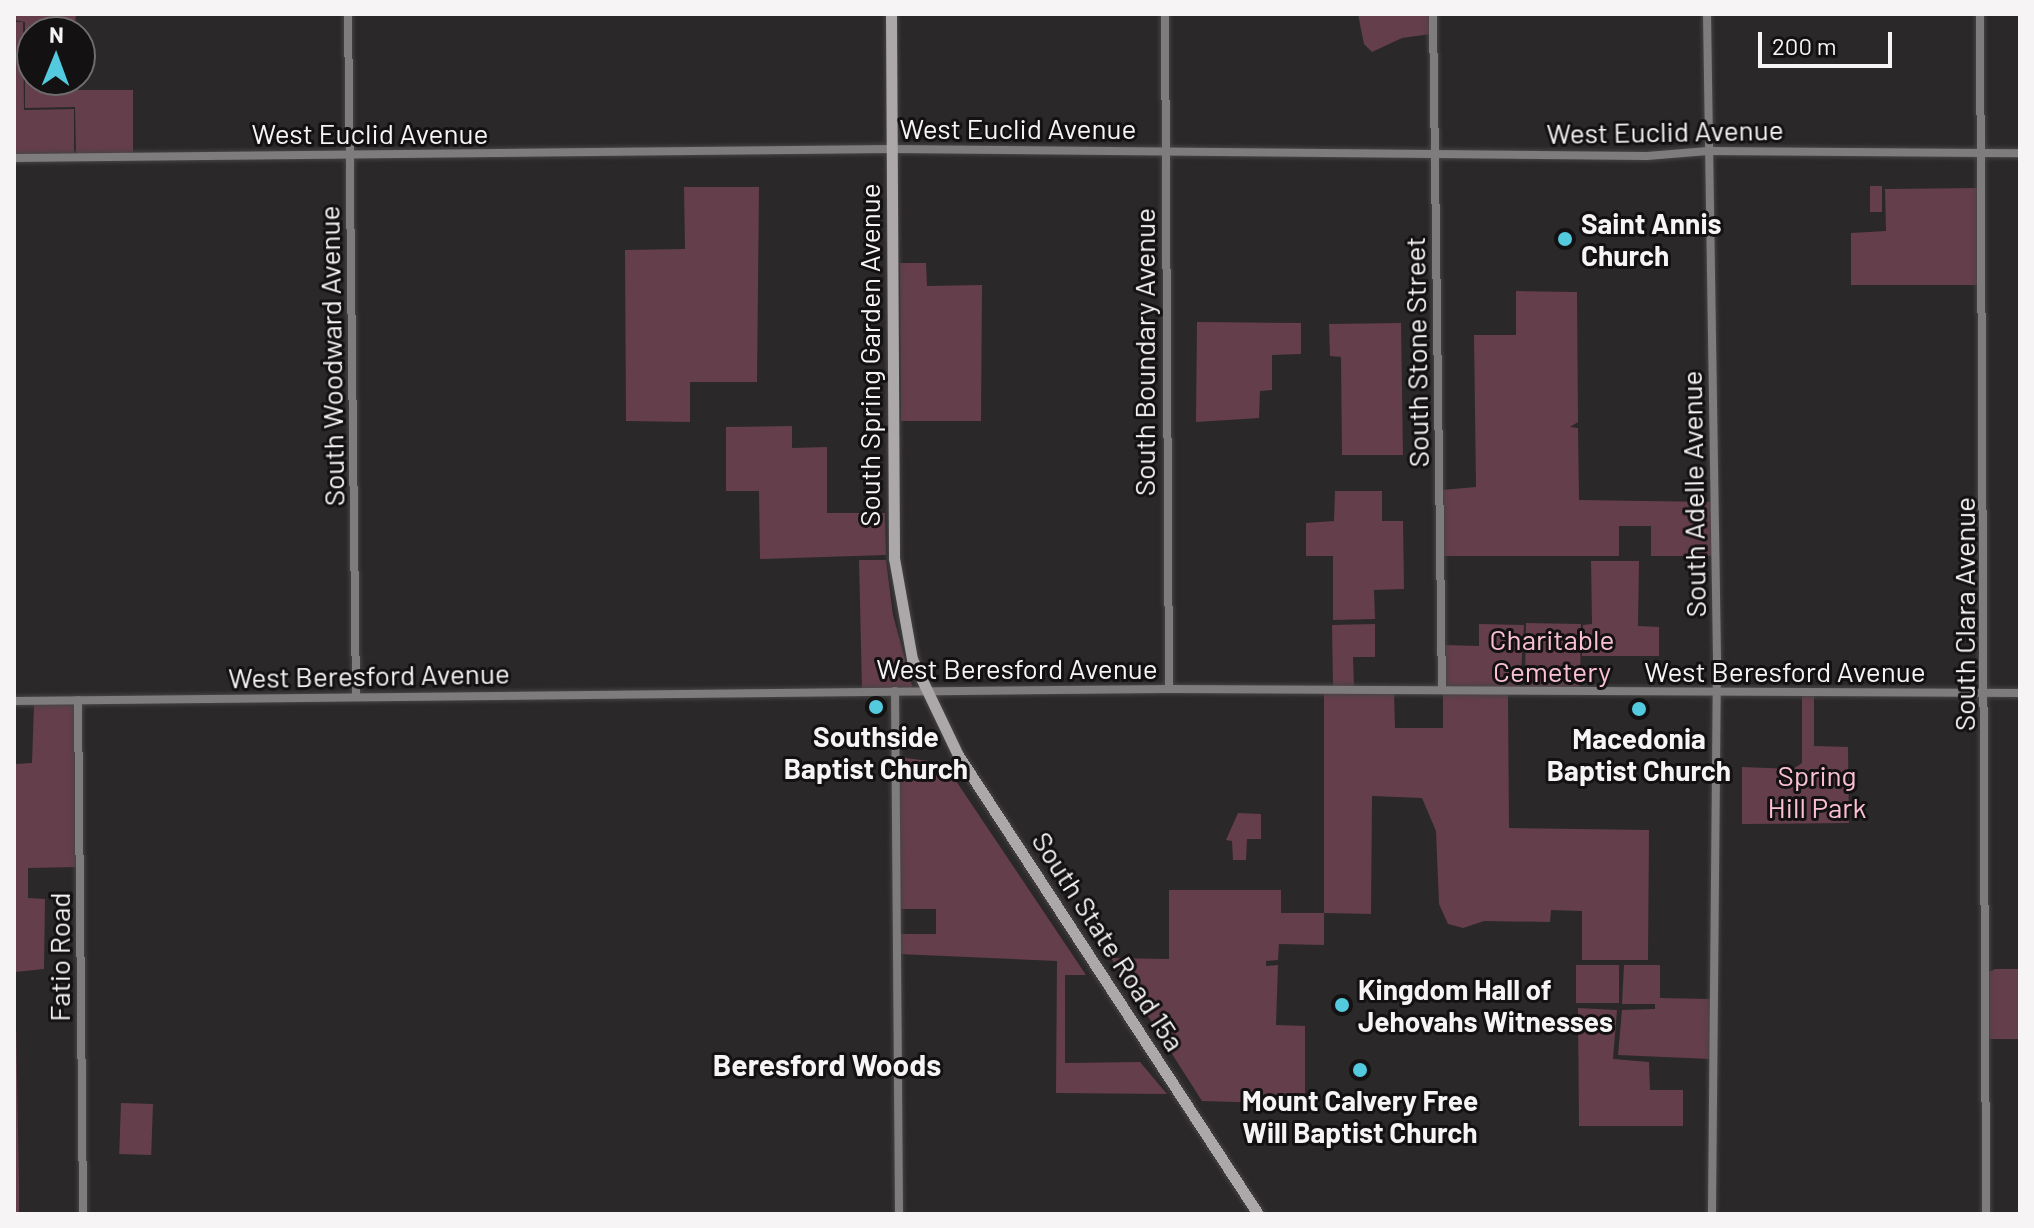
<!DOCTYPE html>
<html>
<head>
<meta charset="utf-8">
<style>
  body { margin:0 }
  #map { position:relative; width:2034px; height:1228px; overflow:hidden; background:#2b2829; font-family:Barlow,sans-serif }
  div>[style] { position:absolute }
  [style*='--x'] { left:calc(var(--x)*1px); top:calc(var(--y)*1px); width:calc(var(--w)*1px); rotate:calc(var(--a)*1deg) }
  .green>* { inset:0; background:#643e4b; transform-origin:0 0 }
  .roads { filter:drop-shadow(0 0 2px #474545) drop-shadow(0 0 2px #474545) }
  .secondary>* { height:8px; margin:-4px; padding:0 4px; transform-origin:4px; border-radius:4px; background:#7f7c7d }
  .highway>* { height:11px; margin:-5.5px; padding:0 5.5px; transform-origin:5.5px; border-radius:5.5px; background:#aca8a9 }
  .dots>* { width:22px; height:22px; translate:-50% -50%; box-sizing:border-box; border:4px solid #131112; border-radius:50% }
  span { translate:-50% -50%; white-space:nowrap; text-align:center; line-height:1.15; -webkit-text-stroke:6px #131112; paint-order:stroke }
  .street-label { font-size:28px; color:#f6f4f4 }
  .poi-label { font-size:28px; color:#f6f4f4; font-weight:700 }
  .left { translate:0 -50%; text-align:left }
  .park-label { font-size:28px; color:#fbc1d3 }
  .neighbourhood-label { font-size:30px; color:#f6f4f4; font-weight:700 }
  .frame { position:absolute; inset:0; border:16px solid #f6f4f4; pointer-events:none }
  .north { position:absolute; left:16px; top:16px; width:80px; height:80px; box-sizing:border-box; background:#131112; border:2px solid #6e6c6c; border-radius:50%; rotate:1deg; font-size:22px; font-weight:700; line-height:32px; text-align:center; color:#f6f4f4 }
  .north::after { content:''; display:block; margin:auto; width:28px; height:36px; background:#54cade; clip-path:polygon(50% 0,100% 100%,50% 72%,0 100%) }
  .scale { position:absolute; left:1758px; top:32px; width:134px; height:36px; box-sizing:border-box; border:4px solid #f6f4f4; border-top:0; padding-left:10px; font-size:24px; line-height:28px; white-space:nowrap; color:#f6f4f4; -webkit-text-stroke:6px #131112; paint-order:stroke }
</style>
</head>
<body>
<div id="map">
  <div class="green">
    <i style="clip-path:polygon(14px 14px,76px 14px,75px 24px,30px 25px,32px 80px,77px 80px,77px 90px,133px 90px,133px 154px,76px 155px,75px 107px,25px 108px,25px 22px,14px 20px)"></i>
    <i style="clip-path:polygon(1358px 14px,1431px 14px,1431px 34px,1402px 38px,1372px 52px,1364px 44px)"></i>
    <i style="clip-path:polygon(14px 22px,23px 22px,24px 110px,74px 109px,74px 153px,14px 154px)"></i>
    <i style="left:1870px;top:186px;width:12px;height:26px"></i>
    <i style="clip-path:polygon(684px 187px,759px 187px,757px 382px,690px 382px,690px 422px,626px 421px,625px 250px,685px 249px)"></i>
    <i style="clip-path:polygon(1979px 188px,1979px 285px,1851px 285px,1851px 233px,1886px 231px,1885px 189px)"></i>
    <i style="clip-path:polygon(900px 263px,926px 263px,927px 286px,982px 285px,981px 421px,901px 421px)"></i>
    <i style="clip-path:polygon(1516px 291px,1577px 292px,1578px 422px,1570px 427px,1578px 428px,1579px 500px,1713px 502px,1713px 556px,1651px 556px,1651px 526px,1619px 526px,1619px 556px,1443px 556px,1442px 490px,1476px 487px,1474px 335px,1516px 335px)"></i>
    <i style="clip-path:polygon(1197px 322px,1301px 323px,1301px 354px,1272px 355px,1272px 390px,1260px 391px,1259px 418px,1196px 422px)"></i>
    <i style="clip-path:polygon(1401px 323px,1403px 455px,1342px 455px,1341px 357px,1330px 356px,1329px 324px)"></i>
    <i style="clip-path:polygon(792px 426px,792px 448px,827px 447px,827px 513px,885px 513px,886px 555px,760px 559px,759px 491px,726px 491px,726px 427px)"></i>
    <i style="clip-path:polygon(1335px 491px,1382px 491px,1382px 521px,1403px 521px,1404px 589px,1374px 590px,1375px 619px,1333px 620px,1333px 556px,1306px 556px,1306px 523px,1334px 521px)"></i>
    <i style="clip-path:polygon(859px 560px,886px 560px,893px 615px,913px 689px,862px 689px)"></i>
    <i style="clip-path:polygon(1591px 561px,1639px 561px,1638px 626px,1659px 627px,1659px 656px,1582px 656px,1583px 625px,1592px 624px)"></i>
    <i style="left:1526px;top:623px;width:55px;height:64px;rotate:1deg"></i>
    <i style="clip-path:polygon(1375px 624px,1375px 657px,1353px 657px,1354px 687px,1333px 687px,1332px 625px)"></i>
    <i style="clip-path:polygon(1479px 624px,1524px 625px,1520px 688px,1444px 688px,1444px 645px,1479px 646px)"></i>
    <i style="clip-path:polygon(1324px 692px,1394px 693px,1395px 728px,1443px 728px,1443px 693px,1508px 693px,1509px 828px,1649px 830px,1648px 960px,1582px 960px,1582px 911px,1551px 910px,1550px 922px,1484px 921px,1463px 928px,1448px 924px,1439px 904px,1436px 831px,1422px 798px,1372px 796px,1371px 914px,1324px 913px,1324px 945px,1279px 944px,1278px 960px,1266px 961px,1266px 966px,1278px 965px,1276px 1025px,1305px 1026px,1305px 1104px,1202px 1101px,1111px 958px,1169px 959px,1169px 890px,1281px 890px,1281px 913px,1324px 913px)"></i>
    <i style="clip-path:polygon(1802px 696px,1814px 696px,1814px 746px,1848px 747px,1849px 823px,1742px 824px,1742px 767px,1793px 769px,1802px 763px)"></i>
    <i style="clip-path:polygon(75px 703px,77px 867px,28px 868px,28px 898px,45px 899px,44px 969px,15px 972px,19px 1184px,19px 1214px,14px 1214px,14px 764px,32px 763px,34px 704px)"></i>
    <i style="clip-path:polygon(898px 757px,944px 763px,1086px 975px,1065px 975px,1065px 1063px,1140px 1062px,1167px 1094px,1056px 1093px,1057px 961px,899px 954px,899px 934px,936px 934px,936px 909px,899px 909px)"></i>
    <i style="clip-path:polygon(1238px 813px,1261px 814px,1261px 839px,1247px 839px,1246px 860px,1233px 860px,1232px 841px,1226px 840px)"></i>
    <i style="left:1576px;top:965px;width:43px;height:38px"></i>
    <i style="clip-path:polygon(1624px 965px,1660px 965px,1660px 998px,1711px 999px,1710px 1059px,1618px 1055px,1622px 1010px,1655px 1009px,1655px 1004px,1622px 1004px)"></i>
    <i style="clip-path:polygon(1995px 969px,2020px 969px,2020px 1039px,1989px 1039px,1989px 972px)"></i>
    <i style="clip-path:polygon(1578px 1008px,1617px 1010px,1613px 1059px,1649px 1062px,1650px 1090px,1683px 1090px,1683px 1126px,1579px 1126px)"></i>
    <i style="left:121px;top:1103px;width:32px;height:51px;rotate:2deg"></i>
  </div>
  <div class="roads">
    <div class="secondary">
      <i style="--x:348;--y:14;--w:683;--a:89.33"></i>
      <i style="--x:1165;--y:14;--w:675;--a:89.66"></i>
      <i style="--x:1433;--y:14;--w:676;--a:89.24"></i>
      <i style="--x:1707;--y:14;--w:645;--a:89.11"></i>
      <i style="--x:1717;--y:659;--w:555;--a:90.52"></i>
      <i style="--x:1980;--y:14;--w:1200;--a:89.71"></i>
      <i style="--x:14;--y:158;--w:878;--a:-0.59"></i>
      <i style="--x:892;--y:149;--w:755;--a:0.53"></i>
      <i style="--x:1647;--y:156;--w:61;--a:-4.7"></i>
      <i style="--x:1708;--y:151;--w:312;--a:0.4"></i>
      <i style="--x:895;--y:691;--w:523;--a:89.56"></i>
      <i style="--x:78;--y:700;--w:514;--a:89.44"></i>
      <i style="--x:14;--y:701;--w:1155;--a:-0.6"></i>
      <i style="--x:1169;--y:689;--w:851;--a:0.27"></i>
    </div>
    <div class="highway">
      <i style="--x:891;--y:14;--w:544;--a:89.68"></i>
      <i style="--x:894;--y:558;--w:103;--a:79.9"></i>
      <i style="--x:912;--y:659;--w:106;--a:64.4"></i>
      <i style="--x:958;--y:755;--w:548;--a:56.83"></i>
    </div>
  </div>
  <div class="dots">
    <i style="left:1565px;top:239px;background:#54cade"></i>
    <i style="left:876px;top:707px;background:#54cade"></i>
    <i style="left:1639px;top:709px;background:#54cade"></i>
    <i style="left:1342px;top:1005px;background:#54cade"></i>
    <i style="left:1360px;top:1070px;background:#54cade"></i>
  </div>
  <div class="street-label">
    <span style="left:1018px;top:128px">West Euclid Avenue</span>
    <span style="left:1665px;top:131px;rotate:-1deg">West Euclid Avenue</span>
    <span style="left:370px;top:133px">West Euclid Avenue</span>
    <span style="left:1144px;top:352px;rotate:-90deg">South Boundary Avenue</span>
    <span style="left:1416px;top:352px;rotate:-91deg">South Stone Street</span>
    <span style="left:869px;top:355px;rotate:-90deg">South Spring Garden Avenue</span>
    <span style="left:331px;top:356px;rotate:-91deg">South Woodward Avenue</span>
    <span style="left:1693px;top:494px;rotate:-91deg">South Adelle Avenue</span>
    <span style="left:1964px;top:614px;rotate:-90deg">South Clara Avenue</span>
    <span style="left:1017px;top:668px">West Beresford Avenue</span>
    <span style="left:1785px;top:671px">West Beresford Avenue</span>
    <span style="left:369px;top:675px;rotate:-1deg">West Beresford Avenue</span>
    <span style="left:1109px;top:941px;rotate:57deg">South State Road 15a</span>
    <span style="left:59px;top:957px;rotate:-90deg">Fatio Road</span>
  </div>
  <div class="poi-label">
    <span class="left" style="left:1581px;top:239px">Saint Annis<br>Church</span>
    <span style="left:876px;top:752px">Southside<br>Baptist Church</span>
    <span style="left:1639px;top:754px">Macedonia<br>Baptist Church</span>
    <span class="left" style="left:1358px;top:1005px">Kingdom Hall of<br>Jehovahs Witnesses</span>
    <span style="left:1360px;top:1116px">Mount Calvery Free<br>Will Baptist Church</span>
  </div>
  <div class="park-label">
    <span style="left:1552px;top:655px">Charitable<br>Cemetery</span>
    <span style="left:1817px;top:791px">Spring<br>Hill Park</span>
  </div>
  <div class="neighbourhood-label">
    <span style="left:827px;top:1064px">Beresford Woods</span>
  </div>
  <div class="frame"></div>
  <div class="north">N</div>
  <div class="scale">200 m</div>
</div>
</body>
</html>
